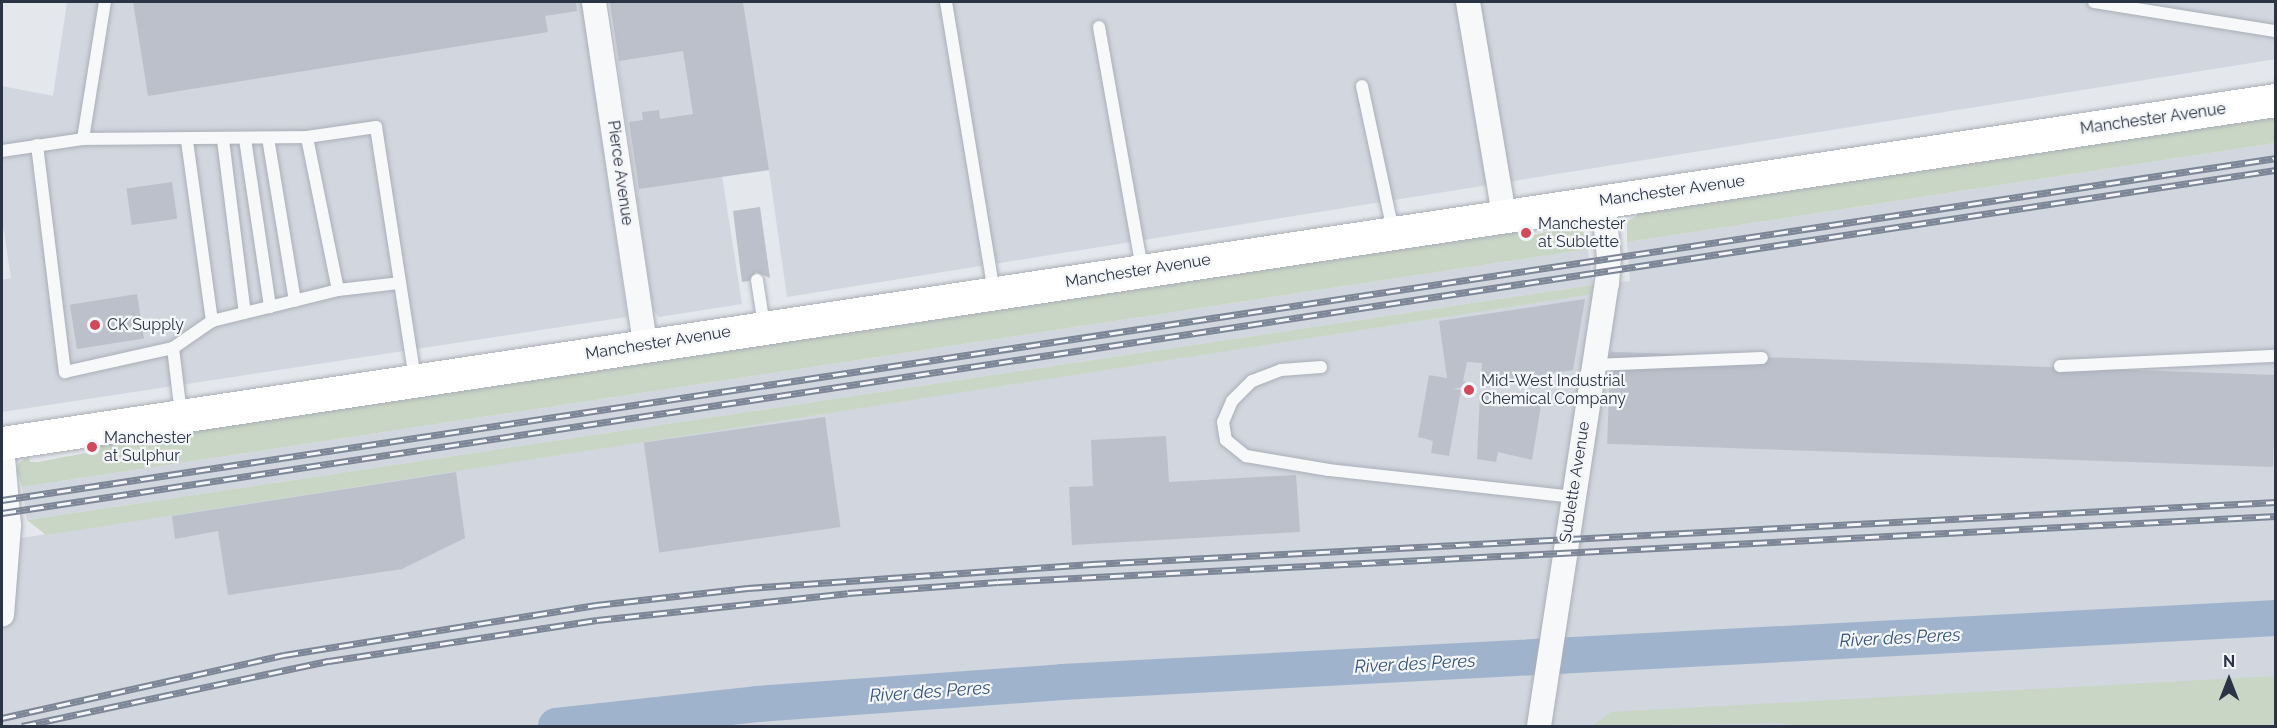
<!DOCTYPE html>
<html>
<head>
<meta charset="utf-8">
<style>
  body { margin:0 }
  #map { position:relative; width:2277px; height:728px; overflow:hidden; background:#e4e7ec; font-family:Raleway,sans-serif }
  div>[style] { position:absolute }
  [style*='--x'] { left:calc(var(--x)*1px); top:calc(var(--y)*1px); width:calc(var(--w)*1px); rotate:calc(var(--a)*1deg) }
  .built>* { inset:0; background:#d2d6de }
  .green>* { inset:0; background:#c9d6c5 }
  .river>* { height:36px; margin:-18px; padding:0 18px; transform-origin:18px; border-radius:18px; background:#9fb4cc }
  .building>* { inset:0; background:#bbc0ca; transform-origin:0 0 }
  .roads { filter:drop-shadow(0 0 2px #a9aeb7) drop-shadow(0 0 2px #a9aeb7) }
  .lane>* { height:12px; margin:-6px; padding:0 6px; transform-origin:6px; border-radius:6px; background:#f7f8fa }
  .street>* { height:24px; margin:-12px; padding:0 12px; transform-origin:12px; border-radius:12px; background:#f7f8fa }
  .secondary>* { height:33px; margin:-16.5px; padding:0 16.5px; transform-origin:16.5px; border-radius:16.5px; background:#fff }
  .rail>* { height:7px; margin-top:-3.5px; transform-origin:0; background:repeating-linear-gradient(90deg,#f4f6f9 0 14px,#7d8696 0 28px); box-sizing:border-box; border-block:2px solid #7d8696 }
  .dots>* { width:16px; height:16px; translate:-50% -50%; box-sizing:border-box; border:3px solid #f4f6f9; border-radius:50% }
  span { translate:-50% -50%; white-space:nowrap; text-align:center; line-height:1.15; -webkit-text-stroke:4.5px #f4f6f9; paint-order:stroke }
  .street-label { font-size:16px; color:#2b3445 }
  .poi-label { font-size:16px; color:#2b3445 }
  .left { translate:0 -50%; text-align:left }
  .water-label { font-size:18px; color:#34527a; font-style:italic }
  .frame { position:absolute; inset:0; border:3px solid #2b3445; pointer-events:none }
  .north { position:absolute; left:2199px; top:650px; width:60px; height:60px; -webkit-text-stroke:4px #f4f6f9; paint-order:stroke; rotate:0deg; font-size:16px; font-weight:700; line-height:24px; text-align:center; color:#2b3445 }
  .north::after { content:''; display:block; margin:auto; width:21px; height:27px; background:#2b3445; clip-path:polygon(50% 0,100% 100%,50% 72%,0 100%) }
</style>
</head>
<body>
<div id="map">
  <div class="built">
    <i style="clip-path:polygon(67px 2px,582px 2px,627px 317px,2px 412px,2px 280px,11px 278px,2px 219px,2px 86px,53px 96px)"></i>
    <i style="clip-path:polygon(609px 2px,2275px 2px,2276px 59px,787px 297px,769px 170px,722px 176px,742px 304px,659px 317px,653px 310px)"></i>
    <i style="clip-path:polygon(2275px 143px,2275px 726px,2px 726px,2px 541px,1592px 294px,1593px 285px,27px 520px,22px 487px,1588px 249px,1593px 285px,1630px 281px,1627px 242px)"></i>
  </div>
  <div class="green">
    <i style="clip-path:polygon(2275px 116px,2275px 143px,1627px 242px,1627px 222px,1642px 212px)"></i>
    <i style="clip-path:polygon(1573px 223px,1587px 236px,1588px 249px,22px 487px,17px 471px,18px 464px,28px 456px,30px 462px,38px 462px,91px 452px,90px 445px,1524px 229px,1526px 237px,1562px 228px,1570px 231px)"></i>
    <i style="clip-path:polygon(1593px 285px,1593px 294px,46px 535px,27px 520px)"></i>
    <i style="clip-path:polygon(2275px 676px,2275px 726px,1807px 726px,1778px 723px,1592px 726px,1611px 712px)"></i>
  </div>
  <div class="river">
    <i style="--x:556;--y:726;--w:202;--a:-6.2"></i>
    <i style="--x:757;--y:704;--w:306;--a:-4.1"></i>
    <i style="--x:1062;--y:682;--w:1216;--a:-3.02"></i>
  </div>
  <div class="building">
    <i style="clip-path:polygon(133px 2px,576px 2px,577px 11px,545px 16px,548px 32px,148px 96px)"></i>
    <i style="clip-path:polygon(610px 2px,743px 2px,769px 170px,639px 189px,629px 122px,643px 120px,642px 112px,659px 110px,660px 119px,693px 114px,683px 51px,619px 61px)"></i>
    <i style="left:172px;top:182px;width:37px;height:46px;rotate:82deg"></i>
    <i style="clip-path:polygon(760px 207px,770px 278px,756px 272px,749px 281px,742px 282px,733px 211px)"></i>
    <i style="left:137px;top:294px;width:45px;height:68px;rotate:81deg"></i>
    <i style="clip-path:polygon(1585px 299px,1573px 370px,1481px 384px,1482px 363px,1467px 362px,1463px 381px,1474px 385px,1453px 389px,1461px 390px,1449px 456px,1431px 453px,1433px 441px,1418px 437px,1429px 375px,1447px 378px,1439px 321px)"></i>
    <i style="left:2276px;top:375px;width:92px;height:666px;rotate:92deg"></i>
    <i style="clip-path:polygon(1480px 394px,1541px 405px,1532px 460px,1498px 452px,1496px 462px,1477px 459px)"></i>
    <i style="left:825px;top:417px;width:111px;height:183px;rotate:82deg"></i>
    <i style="clip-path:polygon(1166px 436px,1169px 482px,1296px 475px,1300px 532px,1072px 545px,1069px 487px,1093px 486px,1091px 440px)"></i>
    <i style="clip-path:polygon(456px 472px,465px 538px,402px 569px,228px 595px,218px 531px,175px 539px,172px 516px)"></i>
  </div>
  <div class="roads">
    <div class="lane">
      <i style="--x:946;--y:2;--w:293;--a:80.6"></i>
      <i style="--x:2094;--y:2;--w:184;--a:9.1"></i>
      <i style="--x:1099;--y:27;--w:246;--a:79.9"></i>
      <i style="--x:1362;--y:86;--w:148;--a:77.9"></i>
      <i style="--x:268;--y:138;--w:165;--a:80.6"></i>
      <i style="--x:83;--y:139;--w:224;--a:-0.5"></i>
      <i style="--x:245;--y:139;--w:170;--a:81.5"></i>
      <i style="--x:223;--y:140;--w:174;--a:82.8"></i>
      <i style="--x:187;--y:141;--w:182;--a:82.1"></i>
      <i style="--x:37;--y:145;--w:229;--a:83"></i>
      <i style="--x:65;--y:372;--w:111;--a:-12.5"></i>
      <i style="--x:173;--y:348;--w:66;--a:83.1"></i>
      <i style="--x:2;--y:151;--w:82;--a:-8.4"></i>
      <i style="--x:83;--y:139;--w:139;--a:-80.9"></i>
      <i style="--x:757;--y:280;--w:47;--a:81.3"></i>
      <i style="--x:338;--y:290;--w:156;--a:-101.5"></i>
      <i style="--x:307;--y:137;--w:70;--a:-8.2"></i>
      <i style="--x:376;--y:127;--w:255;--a:81.2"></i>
      <i style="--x:173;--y:348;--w:47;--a:-34.7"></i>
      <i style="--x:212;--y:321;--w:130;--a:-13.8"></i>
      <i style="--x:338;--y:290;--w:61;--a:-6.5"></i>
      <i style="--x:1594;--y:365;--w:168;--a:-2.4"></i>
      <i style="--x:2060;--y:366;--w:216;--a:-2.7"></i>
      <i style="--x:1321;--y:367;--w:40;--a:175.7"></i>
      <i style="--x:1281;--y:370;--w:31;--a:159"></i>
      <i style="--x:1252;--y:381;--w:28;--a:135"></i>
      <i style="--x:1232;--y:401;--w:23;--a:113"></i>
      <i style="--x:1223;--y:422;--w:18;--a:81"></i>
      <i style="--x:1226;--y:440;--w:26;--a:39"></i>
      <i style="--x:1246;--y:456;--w:84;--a:9.6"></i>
      <i style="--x:1329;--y:470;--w:245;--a:6.3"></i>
    </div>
    <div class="street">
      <i style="--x:594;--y:2;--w:347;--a:81.5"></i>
      <i style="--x:1468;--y:2;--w:216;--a:80.4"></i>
      <i style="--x:2;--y:447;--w:79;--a:84.9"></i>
      <i style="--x:9;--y:526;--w:89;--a:94.5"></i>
      <i style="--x:1539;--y:726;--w:447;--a:-81.3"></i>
      <i style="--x:1607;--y:284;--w:26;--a:-86"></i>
      <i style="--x:1609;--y:258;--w:57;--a:-96"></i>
    </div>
    <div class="secondary">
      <i style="--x:2;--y:443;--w:2300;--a:-8.58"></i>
    </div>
  </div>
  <div class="rail">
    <i style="--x:2;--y:500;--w:2300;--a:-8.55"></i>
    <i style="--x:2;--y:513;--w:2300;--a:-8.58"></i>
    <i style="--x:2;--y:718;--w:289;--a:-12.6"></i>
    <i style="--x:284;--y:655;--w:316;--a:-9.1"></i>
    <i style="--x:596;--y:605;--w:153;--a:-6.4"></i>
    <i style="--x:748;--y:588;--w:345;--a:-4"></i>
    <i style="--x:1092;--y:564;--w:1186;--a:-3"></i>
    <i style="--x:22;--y:726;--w:314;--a:-12"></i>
    <i style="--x:329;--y:661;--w:271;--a:-8.7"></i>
    <i style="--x:597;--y:620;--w:252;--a:-6.1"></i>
    <i style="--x:848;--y:593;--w:150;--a:-4.2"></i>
    <i style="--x:998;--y:582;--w:1280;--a:-2.96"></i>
  </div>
  <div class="dots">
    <i style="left:1526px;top:233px;background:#d1495b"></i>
    <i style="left:95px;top:325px;background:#d1495b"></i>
    <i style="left:1469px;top:390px;background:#d1495b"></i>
    <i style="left:92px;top:447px;background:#d1495b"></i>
  </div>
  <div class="street-label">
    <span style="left:2153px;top:119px;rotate:-8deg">Manchester Avenue</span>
    <span style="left:620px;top:173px;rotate:82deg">Pierce Avenue</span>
    <span style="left:1672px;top:191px;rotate:-8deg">Manchester Avenue</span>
    <span style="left:1138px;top:271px;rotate:-9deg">Manchester Avenue</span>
    <span style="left:658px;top:343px;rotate:-9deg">Manchester Avenue</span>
    <span style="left:1575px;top:482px;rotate:-81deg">Sublette Avenue</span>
  </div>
  <div class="poi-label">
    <span class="left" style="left:1538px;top:233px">Manchester<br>at Sublette</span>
    <span class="left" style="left:107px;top:325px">CK Supply</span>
    <span class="left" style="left:1481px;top:390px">Mid-West Industrial<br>Chemical Company</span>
    <span class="left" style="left:104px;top:447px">Manchester<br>at Sulphur</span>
  </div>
  <div class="water-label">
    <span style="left:1900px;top:638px;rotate:-3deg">River des Peres</span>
    <span style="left:1415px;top:664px;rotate:-3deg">River des Peres</span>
    <span style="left:930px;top:692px;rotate:-4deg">River des Peres</span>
  </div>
  <div class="frame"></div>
  <div class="north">N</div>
</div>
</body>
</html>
